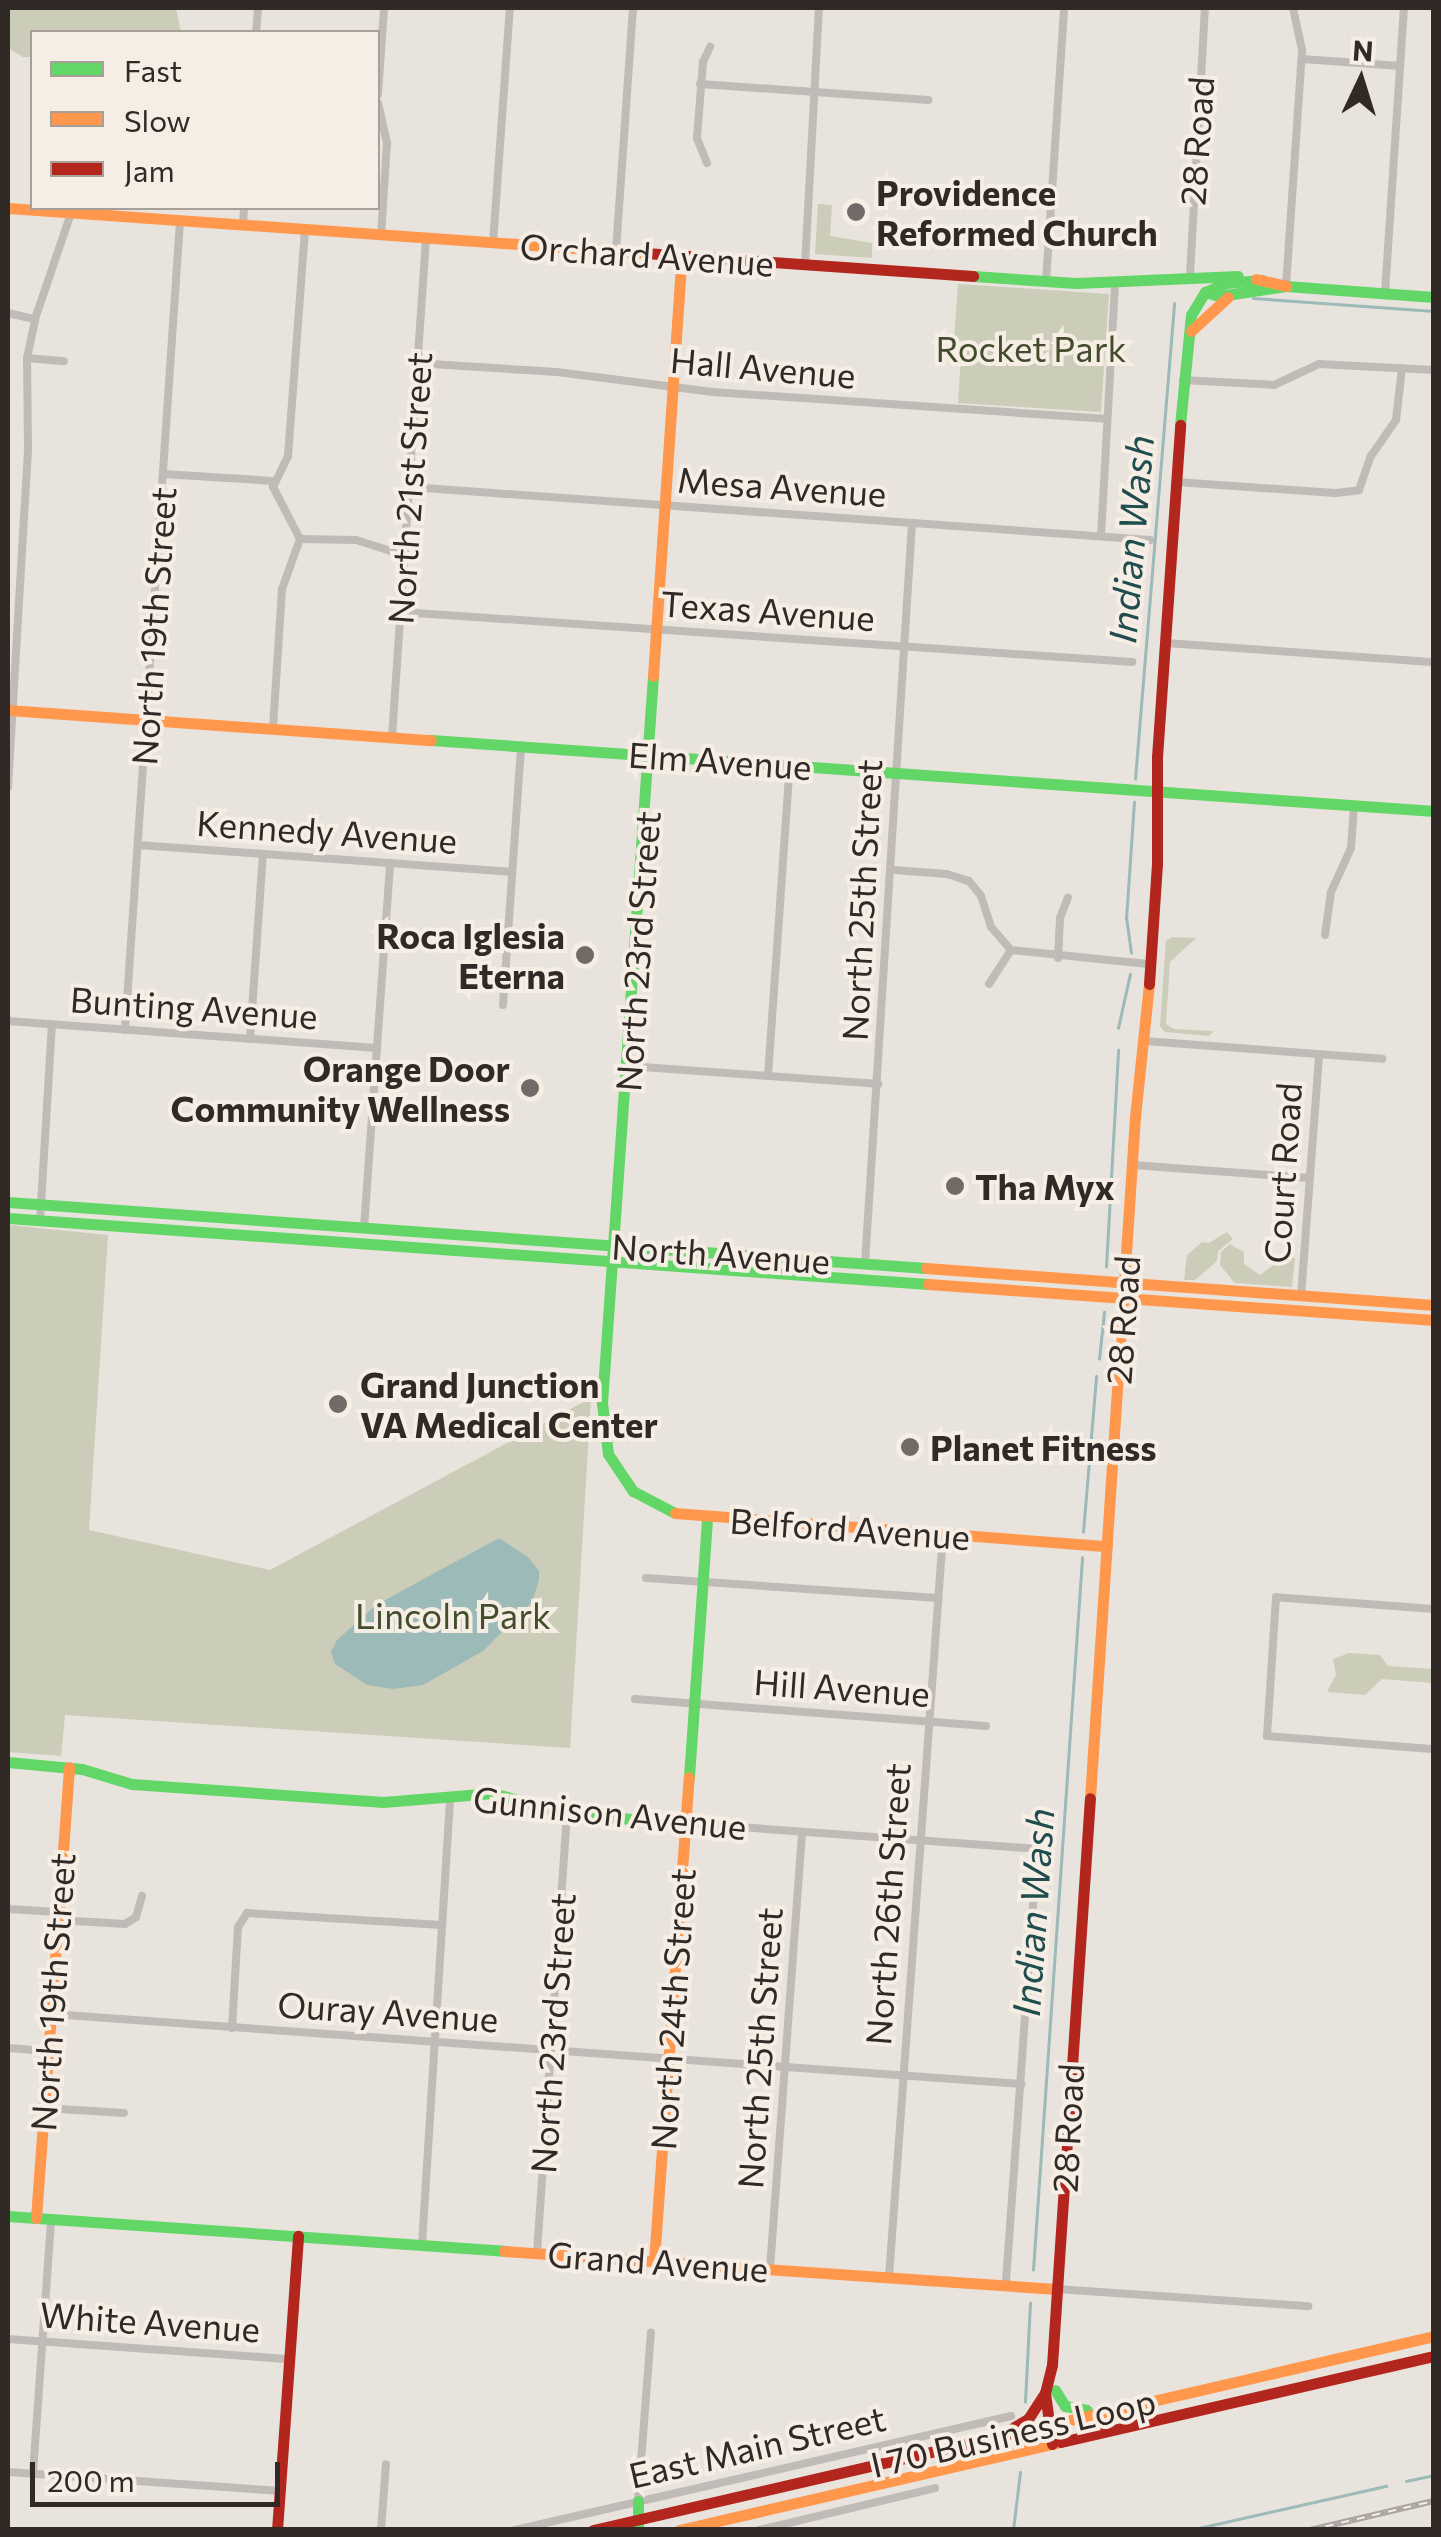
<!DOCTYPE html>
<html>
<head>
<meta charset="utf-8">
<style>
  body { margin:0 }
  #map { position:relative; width:1441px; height:2537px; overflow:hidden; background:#e9e3dd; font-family:Commissioner,sans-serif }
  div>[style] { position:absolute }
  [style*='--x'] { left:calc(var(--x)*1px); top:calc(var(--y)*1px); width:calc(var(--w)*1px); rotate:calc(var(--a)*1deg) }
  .green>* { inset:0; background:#cbcdb8 }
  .water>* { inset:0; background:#9cbab7 }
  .stream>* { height:2.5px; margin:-1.25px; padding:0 1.25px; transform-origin:1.25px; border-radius:1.25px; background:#9cbab7 }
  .street>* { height:8px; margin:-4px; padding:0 4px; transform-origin:4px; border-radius:4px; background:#c1bbb7 }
  .fast>* { height:11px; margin:-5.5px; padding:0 5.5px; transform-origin:5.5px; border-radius:5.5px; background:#63d668 }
  .slow>* { height:11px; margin:-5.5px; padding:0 5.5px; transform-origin:5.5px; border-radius:5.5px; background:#ff974d }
  .jam>* { height:11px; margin:-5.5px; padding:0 5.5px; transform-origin:5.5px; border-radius:5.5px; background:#b3261e }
  .rail>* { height:6px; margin-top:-3px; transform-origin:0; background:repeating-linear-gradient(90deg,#f6ede4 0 8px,#a9a4a1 0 16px); box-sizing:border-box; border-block:2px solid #a9a4a1 }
  .dots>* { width:28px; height:28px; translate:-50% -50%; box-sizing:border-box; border:5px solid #f6ede4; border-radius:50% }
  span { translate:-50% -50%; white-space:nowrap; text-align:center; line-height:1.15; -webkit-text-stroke:8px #f6ede4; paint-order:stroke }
  .street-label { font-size:35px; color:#312926 }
  .poi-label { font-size:35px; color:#312926; font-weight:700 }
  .left { translate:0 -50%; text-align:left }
  .right { translate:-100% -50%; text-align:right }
  .park-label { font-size:35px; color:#434d2c }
  .water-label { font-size:38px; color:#204e4e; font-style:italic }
  .frame { position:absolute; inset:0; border:10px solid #312926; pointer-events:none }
  .legend { position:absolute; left:30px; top:30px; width:350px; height:180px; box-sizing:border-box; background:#f6ede4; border:2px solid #a79f98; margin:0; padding:12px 18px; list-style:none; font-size:30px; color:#312926 }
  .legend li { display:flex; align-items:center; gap:20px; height:50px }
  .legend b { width:50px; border:2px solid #a79f98 }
  .north { position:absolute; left:1311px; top:30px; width:100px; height:100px; -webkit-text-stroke:8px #f6ede4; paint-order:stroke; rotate:4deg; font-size:28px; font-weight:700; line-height:40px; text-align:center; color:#312926 }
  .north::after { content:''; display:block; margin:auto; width:35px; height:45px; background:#312926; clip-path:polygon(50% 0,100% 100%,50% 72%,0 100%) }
  .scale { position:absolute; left:30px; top:2462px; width:250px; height:45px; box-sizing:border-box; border:5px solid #312926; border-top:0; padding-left:12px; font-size:30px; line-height:35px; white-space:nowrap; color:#312926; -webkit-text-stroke:8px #f6ede4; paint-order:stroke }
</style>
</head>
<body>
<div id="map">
  <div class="green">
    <i style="clip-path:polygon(8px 8px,176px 8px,181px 32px,32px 32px,32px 57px,23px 57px,8px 48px)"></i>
    <i style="clip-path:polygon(818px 204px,832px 205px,830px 236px,872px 243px,872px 258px,815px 254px)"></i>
    <i style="clip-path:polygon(958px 284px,1109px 294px,1101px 412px,958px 403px,962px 341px,954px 339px)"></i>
    <i style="clip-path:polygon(1172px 937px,1196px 938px,1170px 962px,1166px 1024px,1174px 1029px,1214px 1031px,1209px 1036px,1165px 1032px,1160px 1026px,1166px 941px)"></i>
    <i style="clip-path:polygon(8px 1225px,108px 1235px,89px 1530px,270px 1570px,591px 1398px,570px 1748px,65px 1715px,61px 1756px,8px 1752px)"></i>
    <i style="clip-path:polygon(1227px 1232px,1233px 1239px,1218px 1251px,1217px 1261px,1195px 1280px,1184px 1280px,1187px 1255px,1202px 1242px,1209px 1243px)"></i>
    <i style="clip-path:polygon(1230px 1244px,1244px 1252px,1244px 1264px,1260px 1275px,1285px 1257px,1295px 1258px,1292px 1287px,1235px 1283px,1220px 1265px,1221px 1252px)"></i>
    <i style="clip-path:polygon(1349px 1653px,1380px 1655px,1388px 1666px,1433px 1669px,1433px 1683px,1382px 1679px,1365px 1695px,1327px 1692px,1336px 1675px,1333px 1659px)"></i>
  </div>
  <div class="water">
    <i style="clip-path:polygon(499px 1538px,528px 1557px,539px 1571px,539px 1580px,532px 1602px,483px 1651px,423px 1685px,393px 1689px,367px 1685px,335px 1664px,331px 1652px,337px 1640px,376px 1605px)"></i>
  </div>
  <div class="stream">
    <i style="--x:1253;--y:298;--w:181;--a:4.1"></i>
    <i style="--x:1135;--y:779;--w:477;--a:-85.3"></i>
    <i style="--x:1131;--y:953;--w:34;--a:-98"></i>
    <i style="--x:1126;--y:919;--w:117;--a:-86.1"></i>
    <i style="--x:1118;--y:1028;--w:55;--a:-77.5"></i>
    <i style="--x:1106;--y:1267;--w:217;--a:-86.8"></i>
    <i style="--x:1099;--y:1359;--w:47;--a:-83.9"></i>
    <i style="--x:1083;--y:1532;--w:156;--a:-85.2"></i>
    <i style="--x:1033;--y:2270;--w:714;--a:-86.06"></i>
    <i style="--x:1025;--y:2402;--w:99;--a:-87.1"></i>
    <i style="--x:1406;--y:2481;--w:29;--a:-12"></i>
    <i style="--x:1013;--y:2530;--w:58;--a:-83.1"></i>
    <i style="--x:1190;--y:2530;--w:201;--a:-12.7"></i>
  </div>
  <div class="street">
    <i style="--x:256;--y:32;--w:24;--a:-85"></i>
    <i style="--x:1302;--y:59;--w:98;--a:4.1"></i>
    <i style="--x:700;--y:84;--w:229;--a:4"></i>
    <i style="--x:378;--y:94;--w:86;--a:-86"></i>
    <i style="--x:378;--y:103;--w:41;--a:77.3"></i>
    <i style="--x:387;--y:143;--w:92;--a:93.7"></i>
    <i style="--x:707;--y:163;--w:27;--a:-112"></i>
    <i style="--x:697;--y:138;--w:76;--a:-85.5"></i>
    <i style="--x:703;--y:62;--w:17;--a:-65"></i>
    <i style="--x:243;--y:226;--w:18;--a:-87"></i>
    <i style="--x:493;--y:243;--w:236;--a:-85.9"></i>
    <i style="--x:616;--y:251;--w:244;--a:-86"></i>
    <i style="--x:805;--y:265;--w:257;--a:-86.9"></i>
    <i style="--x:1190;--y:275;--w:267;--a:-86.8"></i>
    <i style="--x:1046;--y:281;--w:274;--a:-86.2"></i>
    <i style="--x:1286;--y:286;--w:237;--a:-86.1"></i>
    <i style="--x:1302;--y:50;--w:43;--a:-102.1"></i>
    <i style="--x:1385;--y:293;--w:286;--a:-86.2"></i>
    <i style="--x:8;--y:313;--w:28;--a:13"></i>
    <i style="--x:27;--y:358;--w:37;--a:5"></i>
    <i style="--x:416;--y:363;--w:141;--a:3.7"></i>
    <i style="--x:557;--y:372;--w:157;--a:7.3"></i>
    <i style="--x:713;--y:392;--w:395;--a:3.9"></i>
    <i style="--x:1183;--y:380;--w:91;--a:3.1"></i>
    <i style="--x:1274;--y:385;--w:50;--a:-25"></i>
    <i style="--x:1319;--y:364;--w:115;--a:3"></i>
    <i style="--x:163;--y:474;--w:110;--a:3.6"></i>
    <i style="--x:1177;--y:482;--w:159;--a:4"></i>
    <i style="--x:1336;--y:493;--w:23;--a:-7"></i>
    <i style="--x:1359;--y:490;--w:36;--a:-71"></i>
    <i style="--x:1371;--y:456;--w:44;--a:-55.2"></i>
    <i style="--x:1396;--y:420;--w:52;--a:-83.4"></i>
    <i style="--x:410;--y:487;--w:742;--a:4.1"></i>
    <i style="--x:1101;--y:536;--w:252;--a:-86.8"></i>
    <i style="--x:300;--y:539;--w:56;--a:1"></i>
    <i style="--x:356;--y:540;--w:53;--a:17.4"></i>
    <i style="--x:401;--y:612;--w:733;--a:3.91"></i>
    <i style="--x:1166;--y:643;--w:269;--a:4.1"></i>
    <i style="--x:273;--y:728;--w:139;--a:-86.3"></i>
    <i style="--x:282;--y:589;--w:53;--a:-70.2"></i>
    <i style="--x:300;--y:539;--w:59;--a:-117.4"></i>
    <i style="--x:273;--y:487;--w:34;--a:-64"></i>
    <i style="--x:288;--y:456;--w:227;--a:-85.7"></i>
    <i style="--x:392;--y:737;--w:499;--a:-86.1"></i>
    <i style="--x:8;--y:787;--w:338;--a:-86.6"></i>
    <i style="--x:28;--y:450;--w:92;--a:-90.6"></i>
    <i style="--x:27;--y:358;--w:40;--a:-78"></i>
    <i style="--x:35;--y:319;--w:112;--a:-71.2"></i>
    <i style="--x:138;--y:845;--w:375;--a:4.1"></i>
    <i style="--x:894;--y:870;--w:53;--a:4.3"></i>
    <i style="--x:947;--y:874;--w:23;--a:18"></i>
    <i style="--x:969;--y:881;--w:19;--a:51"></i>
    <i style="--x:981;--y:896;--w:33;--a:72"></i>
    <i style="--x:991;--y:927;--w:30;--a:49"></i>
    <i style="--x:1011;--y:950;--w:140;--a:5.8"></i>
    <i style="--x:1325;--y:935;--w:43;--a:-82.1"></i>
    <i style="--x:1331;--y:892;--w:48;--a:-65.6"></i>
    <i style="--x:1351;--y:848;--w:42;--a:-85.9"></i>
    <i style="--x:1058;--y:958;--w:40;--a:-87.1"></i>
    <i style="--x:1060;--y:918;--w:22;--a:-69"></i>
    <i style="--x:989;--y:984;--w:40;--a:-57.1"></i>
    <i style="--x:503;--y:1005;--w:260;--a:-86"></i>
    <i style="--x:8;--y:1021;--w:370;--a:4.2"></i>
    <i style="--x:125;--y:1030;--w:811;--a:-86.11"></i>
    <i style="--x:250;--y:1039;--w:185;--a:-86"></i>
    <i style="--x:1145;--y:1041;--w:238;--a:4.3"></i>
    <i style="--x:629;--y:1066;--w:250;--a:4.1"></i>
    <i style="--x:768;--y:1076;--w:312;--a:-86"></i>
    <i style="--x:1132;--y:1165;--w:177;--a:4.2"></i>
    <i style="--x:40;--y:1220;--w:196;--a:-86.5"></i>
    <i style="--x:364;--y:1228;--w:366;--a:-85.9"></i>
    <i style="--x:865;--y:1264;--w:742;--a:-86.37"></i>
    <i style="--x:1301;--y:1296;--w:242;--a:-85.7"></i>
    <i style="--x:646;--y:1578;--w:293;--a:3.9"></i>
    <i style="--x:1434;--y:1609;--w:158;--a:-175.7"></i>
    <i style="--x:1276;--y:1597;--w:139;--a:93.7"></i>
    <i style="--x:1267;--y:1736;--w:168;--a:4.5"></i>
    <i style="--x:635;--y:1699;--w:352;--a:4.4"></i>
    <i style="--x:685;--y:1823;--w:353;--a:4.2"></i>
    <i style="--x:1037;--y:1849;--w:437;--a:94.1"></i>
    <i style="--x:8;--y:1909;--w:50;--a:3.4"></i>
    <i style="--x:58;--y:1920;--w:67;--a:3.4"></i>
    <i style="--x:125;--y:1924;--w:13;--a:-32"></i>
    <i style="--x:136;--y:1917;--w:22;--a:-74"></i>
    <i style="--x:51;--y:2014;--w:973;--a:4.13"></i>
    <i style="--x:232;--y:2028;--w:101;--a:-86.6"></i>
    <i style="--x:238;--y:1927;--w:17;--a:-57"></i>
    <i style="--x:247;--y:1913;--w:195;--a:3.5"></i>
    <i style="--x:8;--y:2048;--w:40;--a:4.3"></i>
    <i style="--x:44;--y:2108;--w:80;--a:3.6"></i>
    <i style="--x:422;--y:2245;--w:450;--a:-86.4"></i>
    <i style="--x:537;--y:2253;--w:440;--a:-86.1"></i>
    <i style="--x:770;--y:2269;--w:438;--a:-85.8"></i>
    <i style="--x:889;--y:2277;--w:744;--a:-85.84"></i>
    <i style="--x:1057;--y:2289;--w:252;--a:3.9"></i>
    <i style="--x:8;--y:2339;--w:282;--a:4.1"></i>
    <i style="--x:8;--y:2472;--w:273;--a:4"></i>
    <i style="--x:33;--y:2473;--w:255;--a:-85.9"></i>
    <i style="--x:638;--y:2501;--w:169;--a:-85.6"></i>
    <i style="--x:381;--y:2530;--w:66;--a:-85.7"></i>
    <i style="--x:515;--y:2530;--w:509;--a:-12.94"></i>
    <i style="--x:759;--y:2530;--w:181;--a:-13.4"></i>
  </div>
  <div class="fast">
    <i style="--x:973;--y:276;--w:103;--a:3.9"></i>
    <i style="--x:1076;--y:283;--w:162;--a:-2.5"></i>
    <i style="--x:1205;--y:292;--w:15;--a:16"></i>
    <i style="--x:1219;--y:296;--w:68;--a:-8.5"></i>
    <i style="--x:1286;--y:286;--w:148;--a:4.3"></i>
    <i style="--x:1180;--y:425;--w:111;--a:-84.3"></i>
    <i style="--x:1191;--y:315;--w:27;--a:-59"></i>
    <i style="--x:1205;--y:292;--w:23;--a:-23"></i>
    <i style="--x:1226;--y:283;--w:36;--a:-5"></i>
    <i style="--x:653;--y:676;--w:729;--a:94.01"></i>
    <i style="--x:602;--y:1403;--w:51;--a:83.3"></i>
    <i style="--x:608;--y:1454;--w:45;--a:56"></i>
    <i style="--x:633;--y:1491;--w:47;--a:27.6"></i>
    <i style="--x:431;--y:740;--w:1006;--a:4.05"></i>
    <i style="--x:8;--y:1202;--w:920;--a:4.11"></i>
    <i style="--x:8;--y:1218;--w:922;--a:4.1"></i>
    <i style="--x:8;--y:1762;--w:74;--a:5.4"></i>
    <i style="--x:82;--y:1769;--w:52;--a:16.7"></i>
    <i style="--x:132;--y:1784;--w:252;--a:4.1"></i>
    <i style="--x:383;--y:1802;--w:110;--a:-4.7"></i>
    <i style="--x:493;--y:1793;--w:77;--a:15.8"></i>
    <i style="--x:567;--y:1814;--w:117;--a:4.4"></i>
    <i style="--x:689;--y:1777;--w:259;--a:-86"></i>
    <i style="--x:8;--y:2216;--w:497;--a:4"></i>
    <i style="--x:1055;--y:2390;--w:19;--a:58"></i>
    <i style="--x:1065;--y:2406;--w:22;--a:10"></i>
    <i style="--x:638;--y:2501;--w:29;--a:90"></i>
  </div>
  <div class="slow">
    <i style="--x:8;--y:208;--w:639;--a:4.04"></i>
    <i style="--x:1256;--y:279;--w:31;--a:13"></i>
    <i style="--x:1191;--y:331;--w:50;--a:-42.6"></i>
    <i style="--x:653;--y:676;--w:421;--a:-86.1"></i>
    <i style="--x:8;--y:710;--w:424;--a:4.1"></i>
    <i style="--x:926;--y:1268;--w:509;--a:4.17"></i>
    <i style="--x:928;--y:1284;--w:507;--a:4.07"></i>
    <i style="--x:675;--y:1513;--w:433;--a:4.4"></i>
    <i style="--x:1090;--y:1798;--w:682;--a:-86.22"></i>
    <i style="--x:1135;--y:1117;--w:134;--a:-84"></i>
    <i style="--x:36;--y:2218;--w:452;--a:-85.8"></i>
    <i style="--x:504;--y:2251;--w:554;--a:3.93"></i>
    <i style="--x:654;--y:2261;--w:485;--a:-85.9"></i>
    <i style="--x:1040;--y:2427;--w:404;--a:-13"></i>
    <i style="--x:679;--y:2530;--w:392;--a:-13"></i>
  </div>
  <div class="jam">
    <i style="--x:645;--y:253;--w:329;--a:4"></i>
    <i style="--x:1149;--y:984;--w:122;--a:-86.2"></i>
    <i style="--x:1157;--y:862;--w:105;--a:-90"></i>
    <i style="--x:1157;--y:757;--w:333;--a:-86"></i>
    <i style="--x:1014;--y:2427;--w:16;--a:-30"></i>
    <i style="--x:1028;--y:2419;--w:31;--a:-57"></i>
    <i style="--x:1061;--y:2442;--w:383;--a:-13"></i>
    <i style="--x:1052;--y:2444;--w:51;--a:-97.8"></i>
    <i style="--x:1045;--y:2393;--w:29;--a:-76"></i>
    <i style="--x:1052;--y:2365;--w:568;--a:-86.17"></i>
    <i style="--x:277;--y:2530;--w:295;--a:-85.9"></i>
    <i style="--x:593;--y:2530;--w:459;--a:-13"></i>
  </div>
  <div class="rail">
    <i style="--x:1310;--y:2530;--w:127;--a:-13.2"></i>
  </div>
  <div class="dots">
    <i style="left:856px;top:212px;background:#716a66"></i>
    <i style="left:585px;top:955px;background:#716a66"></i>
    <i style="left:530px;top:1088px;background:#716a66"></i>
    <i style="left:955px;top:1186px;background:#716a66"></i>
    <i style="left:338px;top:1404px;background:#716a66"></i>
    <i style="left:910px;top:1447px;background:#716a66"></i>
  </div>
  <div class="street-label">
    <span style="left:1196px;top:141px;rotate:-86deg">28 Road</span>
    <span style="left:647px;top:254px;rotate:4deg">Orchard Avenue</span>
    <span style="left:763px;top:367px;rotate:5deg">Hall Avenue</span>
    <span style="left:782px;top:486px;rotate:4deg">Mesa Avenue</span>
    <span style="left:409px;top:488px;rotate:-86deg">North 21st Street</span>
    <span style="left:768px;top:610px;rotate:4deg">Texas Avenue</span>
    <span style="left:153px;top:626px;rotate:-86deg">North 19th Street</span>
    <span style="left:720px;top:760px;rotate:4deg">Elm Avenue</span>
    <span style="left:327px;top:831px;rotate:4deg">Kennedy Avenue</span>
    <span style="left:861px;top:900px;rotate:-87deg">North 25th Street</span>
    <span style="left:637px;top:951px;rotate:-86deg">North 23rd Street</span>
    <span style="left:194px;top:1007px;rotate:4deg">Bunting Avenue</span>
    <span style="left:1282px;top:1173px;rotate:-86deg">Court Road</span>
    <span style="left:721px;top:1253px;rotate:4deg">North Avenue</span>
    <span style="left:1122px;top:1320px;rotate:-86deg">28 Road</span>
    <span style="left:850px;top:1528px;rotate:4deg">Belford Avenue</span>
    <span style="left:842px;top:1687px;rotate:4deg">Hill Avenue</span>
    <span style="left:610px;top:1812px;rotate:6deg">Gunnison Avenue</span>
    <span style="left:887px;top:1904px;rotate:-86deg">North 26th Street</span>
    <span style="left:52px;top:1992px;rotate:-86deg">North 19th Street</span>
    <span style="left:672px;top:2009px;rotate:-86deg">North 24th Street</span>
    <span style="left:388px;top:2011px;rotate:4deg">Ouray Avenue</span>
    <span style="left:552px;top:2033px;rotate:-86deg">North 23rd Street</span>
    <span style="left:759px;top:2048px;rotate:-86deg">North 25th Street</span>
    <span style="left:1067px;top:2128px;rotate:-87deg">28 Road</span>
    <span style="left:658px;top:2261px;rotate:4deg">Grand Avenue</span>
    <span style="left:150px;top:2321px;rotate:4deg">White Avenue</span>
    <span style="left:1013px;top:2432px;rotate:-13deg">I 70 Business Loop</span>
    <span style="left:757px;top:2446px;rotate:-13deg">East Main Street</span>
  </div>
  <div class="poi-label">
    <span class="left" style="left:876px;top:212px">Providence<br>Reformed Church</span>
    <span class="right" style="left:565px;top:955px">Roca Iglesia<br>Eterna</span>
    <span class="right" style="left:510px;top:1088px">Orange Door<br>Community Wellness</span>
    <span class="left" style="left:975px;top:1186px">Tha Myx</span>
    <span class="left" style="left:360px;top:1404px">Grand Junction<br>VA Medical Center</span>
    <span class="left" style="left:930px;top:1447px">Planet Fitness</span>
  </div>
  <div class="park-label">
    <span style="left:1031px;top:348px">Rocket Park</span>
    <span style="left:453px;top:1615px">Lincoln Park</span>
  </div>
  <div class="water-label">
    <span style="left:1130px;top:539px;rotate:-85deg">Indian Wash</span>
    <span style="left:1032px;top:1912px;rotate:-86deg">Indian Wash</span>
  </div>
  <div class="frame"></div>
  <ul class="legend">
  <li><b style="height:12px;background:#63d668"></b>Fast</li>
  <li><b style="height:12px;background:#ff974d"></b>Slow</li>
  <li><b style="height:12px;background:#b3261e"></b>Jam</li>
  </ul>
  <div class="north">N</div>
  <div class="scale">200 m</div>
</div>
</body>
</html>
